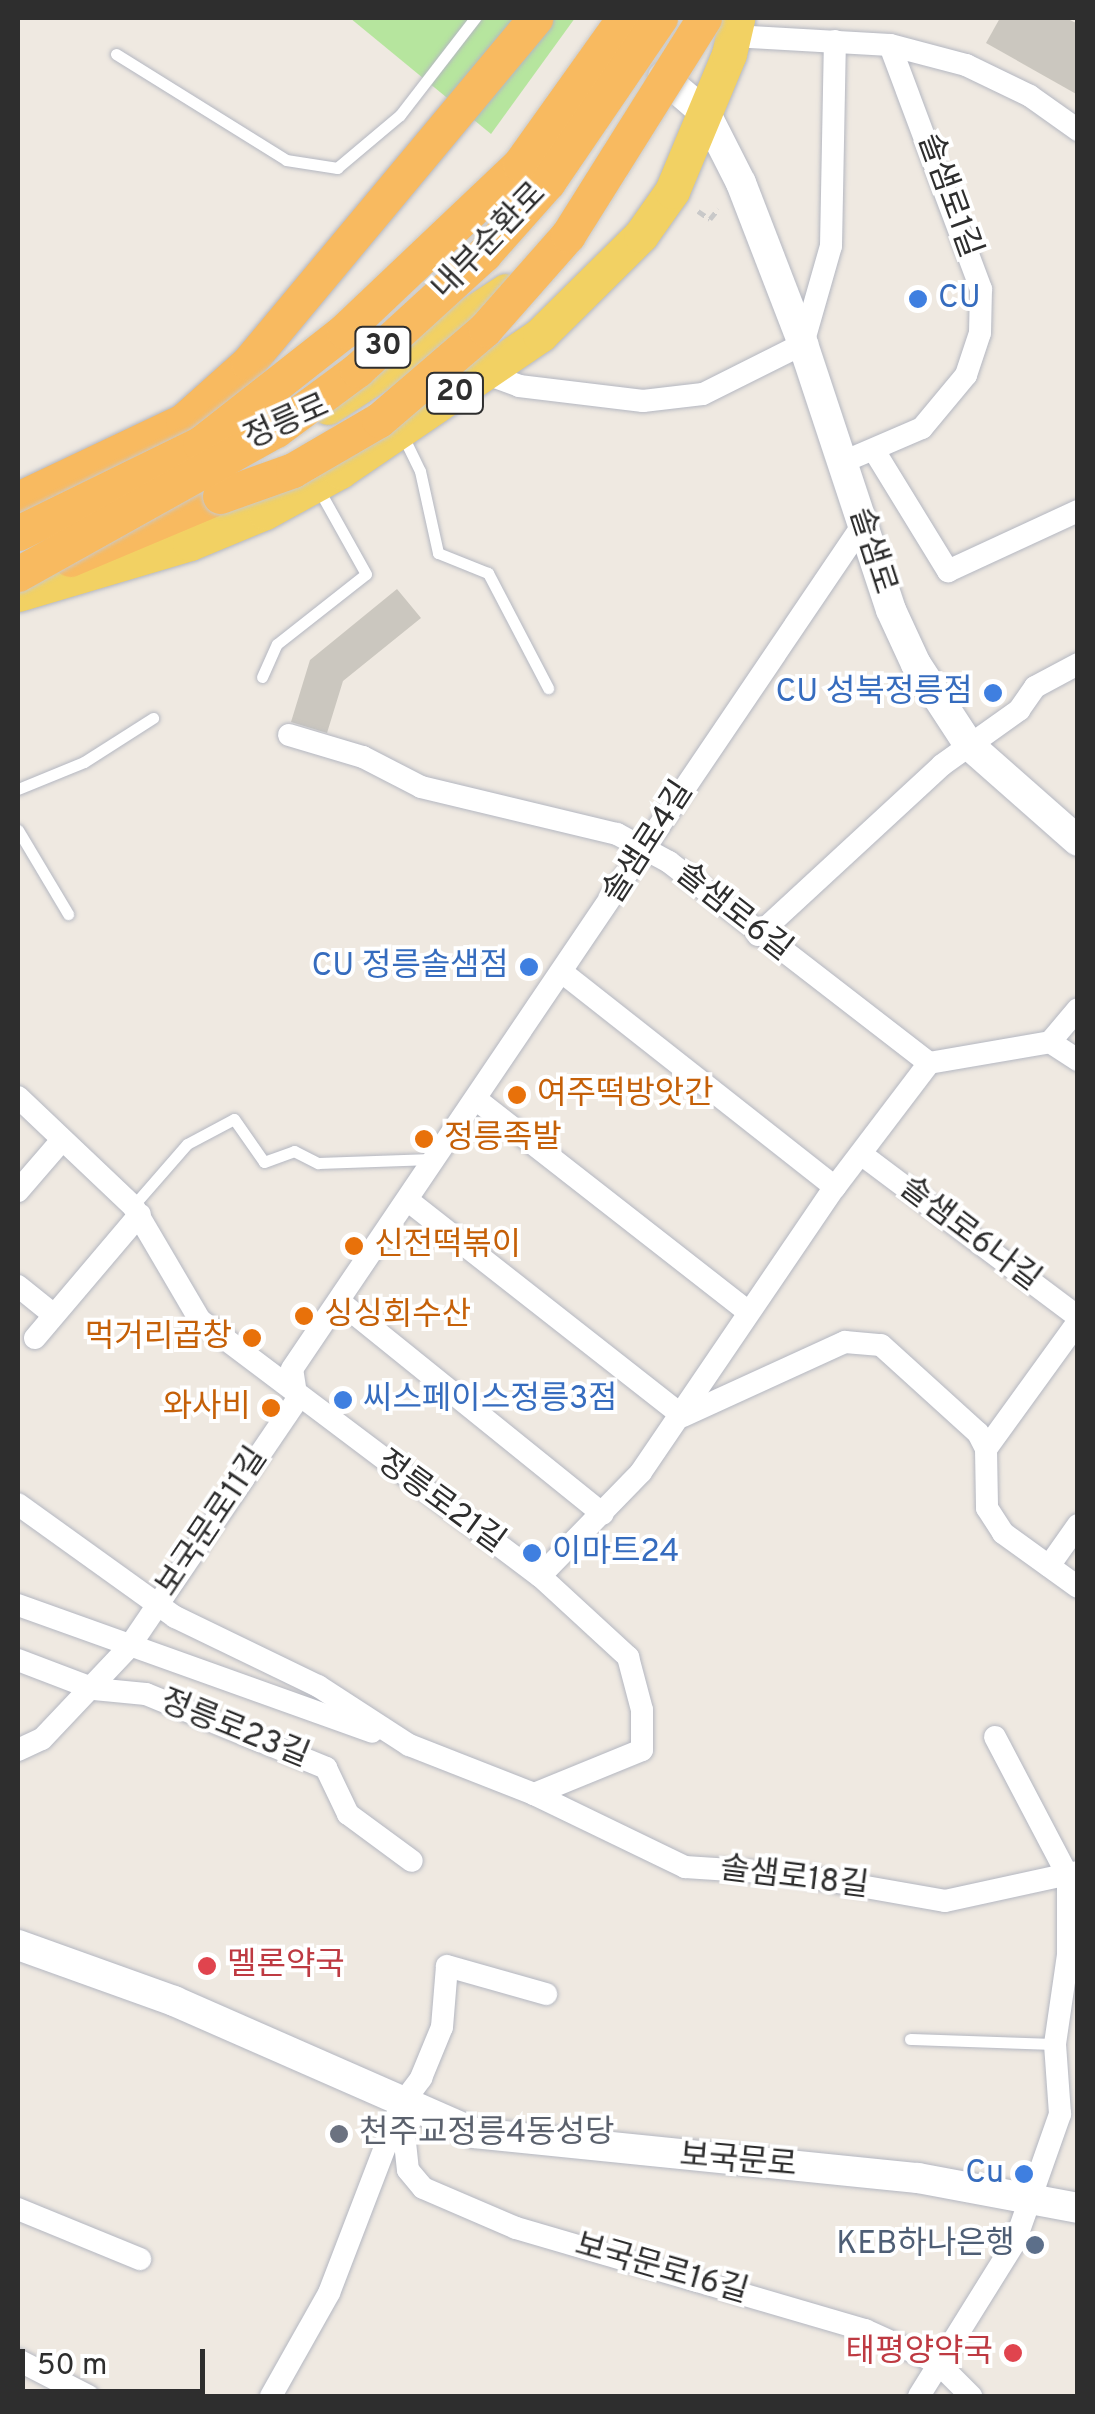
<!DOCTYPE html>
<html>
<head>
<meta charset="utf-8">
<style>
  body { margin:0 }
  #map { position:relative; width:1095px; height:2414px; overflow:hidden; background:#efe9e1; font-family:Overpass,"Noto Sans KR",sans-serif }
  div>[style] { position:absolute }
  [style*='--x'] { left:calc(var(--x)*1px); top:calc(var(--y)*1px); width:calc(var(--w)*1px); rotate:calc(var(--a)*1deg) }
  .green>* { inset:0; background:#b6e59e }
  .building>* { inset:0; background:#cbc7bf }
  .path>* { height:5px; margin-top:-2.5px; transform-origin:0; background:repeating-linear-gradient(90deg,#c9c9c9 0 8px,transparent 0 13px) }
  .roads { filter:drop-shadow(0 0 2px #b4b7c1) drop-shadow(0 0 2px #b4b7c1) }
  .service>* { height:11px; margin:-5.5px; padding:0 5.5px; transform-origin:5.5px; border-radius:5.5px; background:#fff }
  .minor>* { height:22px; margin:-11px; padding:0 11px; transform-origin:11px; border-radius:11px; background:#fff }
  .secondary>* { height:30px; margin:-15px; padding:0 15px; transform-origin:15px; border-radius:15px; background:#fff }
  .primary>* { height:35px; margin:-17.5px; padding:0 17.5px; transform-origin:17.5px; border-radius:17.5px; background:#f2d163 }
  .trunk>* { height:35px; margin:-17.5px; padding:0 17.5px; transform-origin:17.5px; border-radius:17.5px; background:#f8ba60 }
  .bridges { filter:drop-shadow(0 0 2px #c9c9c9) drop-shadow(0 0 2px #c9c9c9) }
  .trunk-bridge>* { height:35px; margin:-17.5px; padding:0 17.5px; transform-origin:17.5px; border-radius:17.5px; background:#f8ba60 }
  .dots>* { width:28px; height:28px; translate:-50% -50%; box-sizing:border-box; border:5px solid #fff; border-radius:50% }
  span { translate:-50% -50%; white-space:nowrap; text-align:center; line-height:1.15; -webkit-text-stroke:8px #fff; paint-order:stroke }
  .shield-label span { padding:2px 8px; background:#fff; border:2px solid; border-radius:8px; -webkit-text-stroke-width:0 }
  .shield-label { font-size:30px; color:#2e2e2e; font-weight:700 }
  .street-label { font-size:32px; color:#2e2e2e }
  .shop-label { font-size:32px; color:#366cbe }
  .left { translate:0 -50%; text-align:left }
  .right { translate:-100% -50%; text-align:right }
  .food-label { font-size:32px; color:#c56008 }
  .health-label { font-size:32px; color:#be3a42 }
  .worship-label { font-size:32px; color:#5b616d }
  .service-label { font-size:32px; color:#4e5e75 }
  .frame { position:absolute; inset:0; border:20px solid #2e2e2e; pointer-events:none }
  .scale { position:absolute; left:20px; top:2349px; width:185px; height:45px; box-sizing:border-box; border:5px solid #2e2e2e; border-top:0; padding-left:12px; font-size:30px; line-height:35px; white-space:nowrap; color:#2e2e2e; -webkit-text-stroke:8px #fff; paint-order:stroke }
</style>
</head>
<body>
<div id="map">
  <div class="green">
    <i style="clip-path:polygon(350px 18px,575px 18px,491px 134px)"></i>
  </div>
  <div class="building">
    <i style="clip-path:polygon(1000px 18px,1066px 18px,1078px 24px,1078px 95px,986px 43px)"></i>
    <i style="clip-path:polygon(397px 589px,421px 618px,343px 681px,327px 733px,291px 722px,310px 660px)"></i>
  </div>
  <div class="path">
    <i style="--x:698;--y:211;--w:14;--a:34"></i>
    <i style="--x:710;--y:219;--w:13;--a:-51"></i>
  </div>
  <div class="roads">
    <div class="service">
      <i style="--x:116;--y:54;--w:200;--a:31.9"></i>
      <i style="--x:286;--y:160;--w:52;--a:8.9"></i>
      <i style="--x:337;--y:168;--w:82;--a:-40.1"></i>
      <i style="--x:400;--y:115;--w:123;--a:-52.3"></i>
      <i style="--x:402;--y:434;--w:41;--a:64.1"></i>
      <i style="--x:420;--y:471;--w:84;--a:77.6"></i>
      <i style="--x:438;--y:553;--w:54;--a:21.8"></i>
      <i style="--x:488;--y:573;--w:130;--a:62.4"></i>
      <i style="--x:262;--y:677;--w:36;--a:-66"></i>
      <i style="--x:277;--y:644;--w:113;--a:-38.2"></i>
      <i style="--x:366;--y:574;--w:98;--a:-119.2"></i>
      <i style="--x:18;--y:789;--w:71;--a:-22.2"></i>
      <i style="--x:84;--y:762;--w:82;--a:-32.5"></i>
      <i style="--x:18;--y:830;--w:98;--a:59.2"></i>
      <i style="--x:133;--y:1206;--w:82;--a:-48.9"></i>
      <i style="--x:187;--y:1144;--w:53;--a:-28"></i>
      <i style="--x:234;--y:1119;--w:52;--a:55.1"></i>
      <i style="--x:264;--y:1162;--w:32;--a:-20"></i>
      <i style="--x:294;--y:1151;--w:27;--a:27"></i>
      <i style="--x:318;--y:1163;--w:114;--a:-2"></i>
      <i style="--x:910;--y:2039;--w:145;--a:2"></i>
    </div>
    <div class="minor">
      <i style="--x:733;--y:36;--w:157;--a:3.3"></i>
      <i style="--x:890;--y:45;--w:79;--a:14.7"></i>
      <i style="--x:966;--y:65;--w:71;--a:25.8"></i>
      <i style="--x:1030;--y:96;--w:59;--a:35.3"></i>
      <i style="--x:484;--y:373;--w:37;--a:20"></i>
      <i style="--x:519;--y:386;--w:125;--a:6.9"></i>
      <i style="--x:643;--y:401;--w:60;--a:-6.7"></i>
      <i style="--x:703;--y:394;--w:112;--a:-26.6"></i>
      <i style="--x:803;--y:344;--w:102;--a:-74.1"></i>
      <i style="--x:831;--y:246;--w:205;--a:-88.9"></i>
      <i style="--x:875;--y:452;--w:140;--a:58.5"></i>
      <i style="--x:948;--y:571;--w:143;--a:-24.8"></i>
      <i style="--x:843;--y:462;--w:86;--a:-23.3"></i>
      <i style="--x:922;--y:428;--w:69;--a:-50.3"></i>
      <i style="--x:966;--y:375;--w:44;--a:-71.6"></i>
      <i style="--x:980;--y:333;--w:44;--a:-88.7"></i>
      <i style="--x:981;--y:289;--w:260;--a:-110.5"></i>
      <i style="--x:289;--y:735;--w:77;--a:16.6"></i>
      <i style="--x:363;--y:757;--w:65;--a:27.3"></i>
      <i style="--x:421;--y:787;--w:202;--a:13.5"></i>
      <i style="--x:617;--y:834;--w:59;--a:28.3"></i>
      <i style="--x:669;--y:862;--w:329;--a:37.7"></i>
      <i style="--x:758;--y:935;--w:251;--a:-42.7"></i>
      <i style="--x:942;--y:765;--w:95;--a:-35.5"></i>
      <i style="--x:1019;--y:710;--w:28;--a:-55"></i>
      <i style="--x:1035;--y:687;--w:49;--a:-28.1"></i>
      <i style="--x:563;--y:973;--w:346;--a:38.2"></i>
      <i style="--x:1050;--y:1042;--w:33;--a:33"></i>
      <i style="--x:18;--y:1097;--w:158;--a:43.5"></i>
      <i style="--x:133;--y:1206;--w:132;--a:59.6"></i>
      <i style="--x:200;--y:1320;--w:426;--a:37"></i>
      <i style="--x:540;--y:1576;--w:120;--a:42.6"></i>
      <i style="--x:628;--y:1657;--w:55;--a:75.2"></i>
      <i style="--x:642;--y:1710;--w:40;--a:90"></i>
      <i style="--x:642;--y:1750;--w:117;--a:157.8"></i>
      <i style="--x:534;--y:1794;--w:134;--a:-158.6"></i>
      <i style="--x:409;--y:1745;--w:108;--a:-147"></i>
      <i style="--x:318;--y:1686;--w:159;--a:-154.2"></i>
      <i style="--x:175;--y:1617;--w:193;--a:-144.3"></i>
      <i style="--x:477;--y:1100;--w:344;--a:38"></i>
      <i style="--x:861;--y:1154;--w:271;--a:36.9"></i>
      <i style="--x:18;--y:1191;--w:67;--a:-49.2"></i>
      <i style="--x:415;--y:1206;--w:340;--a:38.1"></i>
      <i style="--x:683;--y:1416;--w:178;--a:-24.6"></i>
      <i style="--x:845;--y:1342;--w:36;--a:5"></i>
      <i style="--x:881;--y:1345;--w:131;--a:42.2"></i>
      <i style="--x:978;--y:1433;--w:18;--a:63"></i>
      <i style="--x:986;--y:1449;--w:59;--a:89"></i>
      <i style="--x:987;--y:1508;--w:30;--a:57"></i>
      <i style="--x:1003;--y:1533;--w:92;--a:35.8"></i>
      <i style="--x:18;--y:1286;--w:46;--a:38.9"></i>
      <i style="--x:345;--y:1306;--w:331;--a:38.9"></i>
      <i style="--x:35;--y:1338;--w:162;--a:-49.7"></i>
      <i style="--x:297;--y:1400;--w:31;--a:-99"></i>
      <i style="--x:292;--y:1369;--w:1018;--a:-55.94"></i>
      <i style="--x:986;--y:1449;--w:157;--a:-54.1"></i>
      <i style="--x:1049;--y:1566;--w:50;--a:-54.7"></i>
      <i style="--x:540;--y:1576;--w:145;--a:-45.8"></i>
      <i style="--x:641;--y:1472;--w:345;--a:-55.8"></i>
      <i style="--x:835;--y:1187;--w:156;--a:-52.8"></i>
      <i style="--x:929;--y:1063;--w:123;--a:-9.8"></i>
      <i style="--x:1050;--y:1042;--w:43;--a:-49.7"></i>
      <i style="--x:18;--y:1605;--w:376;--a:19.7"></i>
      <i style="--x:18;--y:1660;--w:81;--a:20.9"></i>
      <i style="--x:94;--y:1689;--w:52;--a:5.5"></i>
      <i style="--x:146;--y:1694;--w:195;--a:22.3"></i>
      <i style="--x:326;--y:1768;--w:51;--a:64.4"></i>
      <i style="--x:348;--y:1814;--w:79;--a:36.3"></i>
      <i style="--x:18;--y:1750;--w:26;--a:-25"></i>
      <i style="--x:42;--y:1739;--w:127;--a:-46.6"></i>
      <i style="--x:129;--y:1647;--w:299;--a:-55.8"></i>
      <i style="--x:534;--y:1794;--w:168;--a:25.8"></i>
      <i style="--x:685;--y:1867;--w:107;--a:3.7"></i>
      <i style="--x:792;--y:1874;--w:155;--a:10"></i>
      <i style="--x:945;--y:1901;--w:136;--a:-12.3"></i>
      <i style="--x:401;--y:2105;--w:65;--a:83.9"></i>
      <i style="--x:408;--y:2170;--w:23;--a:50"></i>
      <i style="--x:423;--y:2188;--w:101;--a:23.3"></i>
      <i style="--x:516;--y:2228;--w:364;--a:16.3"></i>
      <i style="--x:865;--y:2330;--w:80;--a:24.3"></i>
      <i style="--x:938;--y:2363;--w:47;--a:45"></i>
      <i style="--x:18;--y:2209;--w:132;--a:22.3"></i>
      <i style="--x:18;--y:2360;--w:79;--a:27.2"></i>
      <i style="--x:271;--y:2396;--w:118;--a:-60.6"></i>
      <i style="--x:329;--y:2293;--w:201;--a:-69"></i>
      <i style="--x:401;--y:2105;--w:34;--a:-53"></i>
      <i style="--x:421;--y:2078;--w:55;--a:-67.6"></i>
      <i style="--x:442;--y:2027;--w:61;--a:-85.3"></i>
      <i style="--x:447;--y:1966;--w:103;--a:15.8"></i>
      <i style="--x:919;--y:2396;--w:181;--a:-58.1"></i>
      <i style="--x:1015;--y:2242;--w:136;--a:-70.6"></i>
      <i style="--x:1060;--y:2114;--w:70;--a:-94.1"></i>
      <i style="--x:1055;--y:2044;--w:90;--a:-81.7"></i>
      <i style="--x:1068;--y:1955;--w:79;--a:-90"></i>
      <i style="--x:1068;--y:1876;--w:157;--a:-117.7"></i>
    </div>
    <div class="secondary">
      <i style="--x:663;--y:77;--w:57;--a:40.7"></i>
      <i style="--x:706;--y:114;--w:77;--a:63.1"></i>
      <i style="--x:741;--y:183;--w:173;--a:68.9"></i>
      <i style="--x:803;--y:344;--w:280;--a:71.7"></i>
      <i style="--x:891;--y:610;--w:60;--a:65.2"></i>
      <i style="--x:916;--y:664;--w:97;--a:56.8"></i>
      <i style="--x:969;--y:745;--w:145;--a:41.4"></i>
      <i style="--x:18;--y:1945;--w:166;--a:19.7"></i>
      <i style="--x:174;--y:2001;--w:328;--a:23.7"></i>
      <i style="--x:474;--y:2133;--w:446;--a:5.8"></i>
      <i style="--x:918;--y:2178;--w:163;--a:10.6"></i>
    </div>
    <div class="primary">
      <i style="--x:328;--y:407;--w:212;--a:-33.1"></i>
      <i style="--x:18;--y:594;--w:179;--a:-16.5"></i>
      <i style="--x:190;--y:543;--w:81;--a:-22.5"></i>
      <i style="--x:265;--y:512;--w:85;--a:-28.7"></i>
      <i style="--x:340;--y:471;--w:242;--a:-34.2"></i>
      <i style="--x:540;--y:335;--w:142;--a:-44.7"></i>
      <i style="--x:641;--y:235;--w:54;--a:-54.8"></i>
      <i style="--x:672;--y:191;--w:148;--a:-67.4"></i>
      <i style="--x:729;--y:54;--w:37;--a:-77"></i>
    </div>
    <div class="trunk">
      <i style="--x:18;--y:499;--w:183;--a:-25.3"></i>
      <i style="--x:183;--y:421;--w:87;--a:-41.7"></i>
      <i style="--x:248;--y:363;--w:449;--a:-50.2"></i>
      <i style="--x:70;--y:559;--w:163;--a:-22.8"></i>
    </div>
  </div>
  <div class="bridges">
    <div class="trunk-bridge">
      <i style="--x:220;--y:496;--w:77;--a:-19.6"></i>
      <i style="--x:293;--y:470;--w:99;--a:-30.2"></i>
      <i style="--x:379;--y:420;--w:140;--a:-40.6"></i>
      <i style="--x:485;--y:329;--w:125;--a:-48.6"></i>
      <i style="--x:568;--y:235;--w:256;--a:-57.9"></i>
      <i style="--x:18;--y:533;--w:203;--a:-26.1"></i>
      <i style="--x:200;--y:444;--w:183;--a:-38.1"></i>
      <i style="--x:344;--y:331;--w:243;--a:-43.5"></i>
      <i style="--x:520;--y:164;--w:179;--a:-54.5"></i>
      <i style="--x:18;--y:574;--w:295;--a:-29.2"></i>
      <i style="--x:276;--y:430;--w:101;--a:-36.5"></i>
      <i style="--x:357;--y:370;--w:172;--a:-42.4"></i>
      <i style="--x:484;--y:254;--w:96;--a:-48.4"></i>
      <i style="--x:548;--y:182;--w:199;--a:-55.7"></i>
    </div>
  </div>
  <div class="dots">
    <i style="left:918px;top:299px;background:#3f7fe0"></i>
    <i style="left:993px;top:693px;background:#3f7fe0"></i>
    <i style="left:529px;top:967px;background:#3f7fe0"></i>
    <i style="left:517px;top:1095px;background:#e8710a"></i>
    <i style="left:424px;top:1139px;background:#e8710a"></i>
    <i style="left:354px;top:1246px;background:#e8710a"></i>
    <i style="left:304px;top:1316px;background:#e8710a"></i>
    <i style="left:252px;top:1338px;background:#e8710a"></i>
    <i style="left:343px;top:1400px;background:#3f7fe0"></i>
    <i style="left:271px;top:1408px;background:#e8710a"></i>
    <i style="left:532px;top:1553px;background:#3f7fe0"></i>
    <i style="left:207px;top:1966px;background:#e0444e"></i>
    <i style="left:339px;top:2134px;background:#6b7280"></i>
    <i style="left:1024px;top:2174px;background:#3f7fe0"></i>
    <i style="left:1035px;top:2245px;background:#5c6f8a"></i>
    <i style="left:1013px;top:2353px;background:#e0444e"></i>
  </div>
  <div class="shield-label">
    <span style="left:383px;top:347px">30</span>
    <span style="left:455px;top:393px">20</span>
  </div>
  <div class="street-label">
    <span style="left:948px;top:196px;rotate:70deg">솔샘로1길</span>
    <span style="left:490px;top:242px;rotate:-46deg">내부순환로</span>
    <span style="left:287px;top:423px;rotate:-24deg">정릉로</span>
    <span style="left:871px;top:551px;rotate:72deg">솔샘로</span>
    <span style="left:649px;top:843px;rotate:-57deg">솔샘로4길</span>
    <span style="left:733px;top:913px;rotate:38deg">솔샘로6길</span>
    <span style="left:969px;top:1235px;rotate:37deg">솔샘로6나길</span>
    <span style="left:440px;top:1503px;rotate:36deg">정릉로21길</span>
    <span style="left:213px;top:1523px;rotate:-56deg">보국문로11길</span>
    <span style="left:234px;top:1730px;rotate:22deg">정릉로23길</span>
    <span style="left:794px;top:1879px;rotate:7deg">솔샘로18길</span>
    <span style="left:738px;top:2162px;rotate:5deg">보국문로</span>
    <span style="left:661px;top:2270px;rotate:16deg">보국문로16길</span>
  </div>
  <div class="shop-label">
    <span class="left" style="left:938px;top:299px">CU</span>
    <span class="right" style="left:973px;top:693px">CU 성북정릉점</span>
    <span class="right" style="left:509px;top:967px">CU 정릉솔샘점</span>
    <span class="left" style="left:363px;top:1400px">씨스페이스정릉3점</span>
    <span class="left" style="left:552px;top:1553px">이마트24</span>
    <span class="right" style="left:1004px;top:2174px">Cu</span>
  </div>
  <div class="food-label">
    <span class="left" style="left:537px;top:1095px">여주떡방앗간</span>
    <span class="left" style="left:444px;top:1139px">정릉족발</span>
    <span class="left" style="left:374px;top:1246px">신전떡볶이</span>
    <span class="left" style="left:324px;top:1316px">싱싱회수산</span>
    <span class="right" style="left:232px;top:1338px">먹거리곱창</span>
    <span class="right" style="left:251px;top:1408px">와사비</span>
  </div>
  <div class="health-label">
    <span class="left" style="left:227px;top:1966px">멜론약국</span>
    <span class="right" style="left:993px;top:2353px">태평양약국</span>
  </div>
  <div class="worship-label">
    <span class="left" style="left:359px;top:2134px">천주교정릉4동성당</span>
  </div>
  <div class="service-label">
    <span class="right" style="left:1015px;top:2245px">KEB하나은행</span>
  </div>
  <div class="frame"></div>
  <div class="scale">50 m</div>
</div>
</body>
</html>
